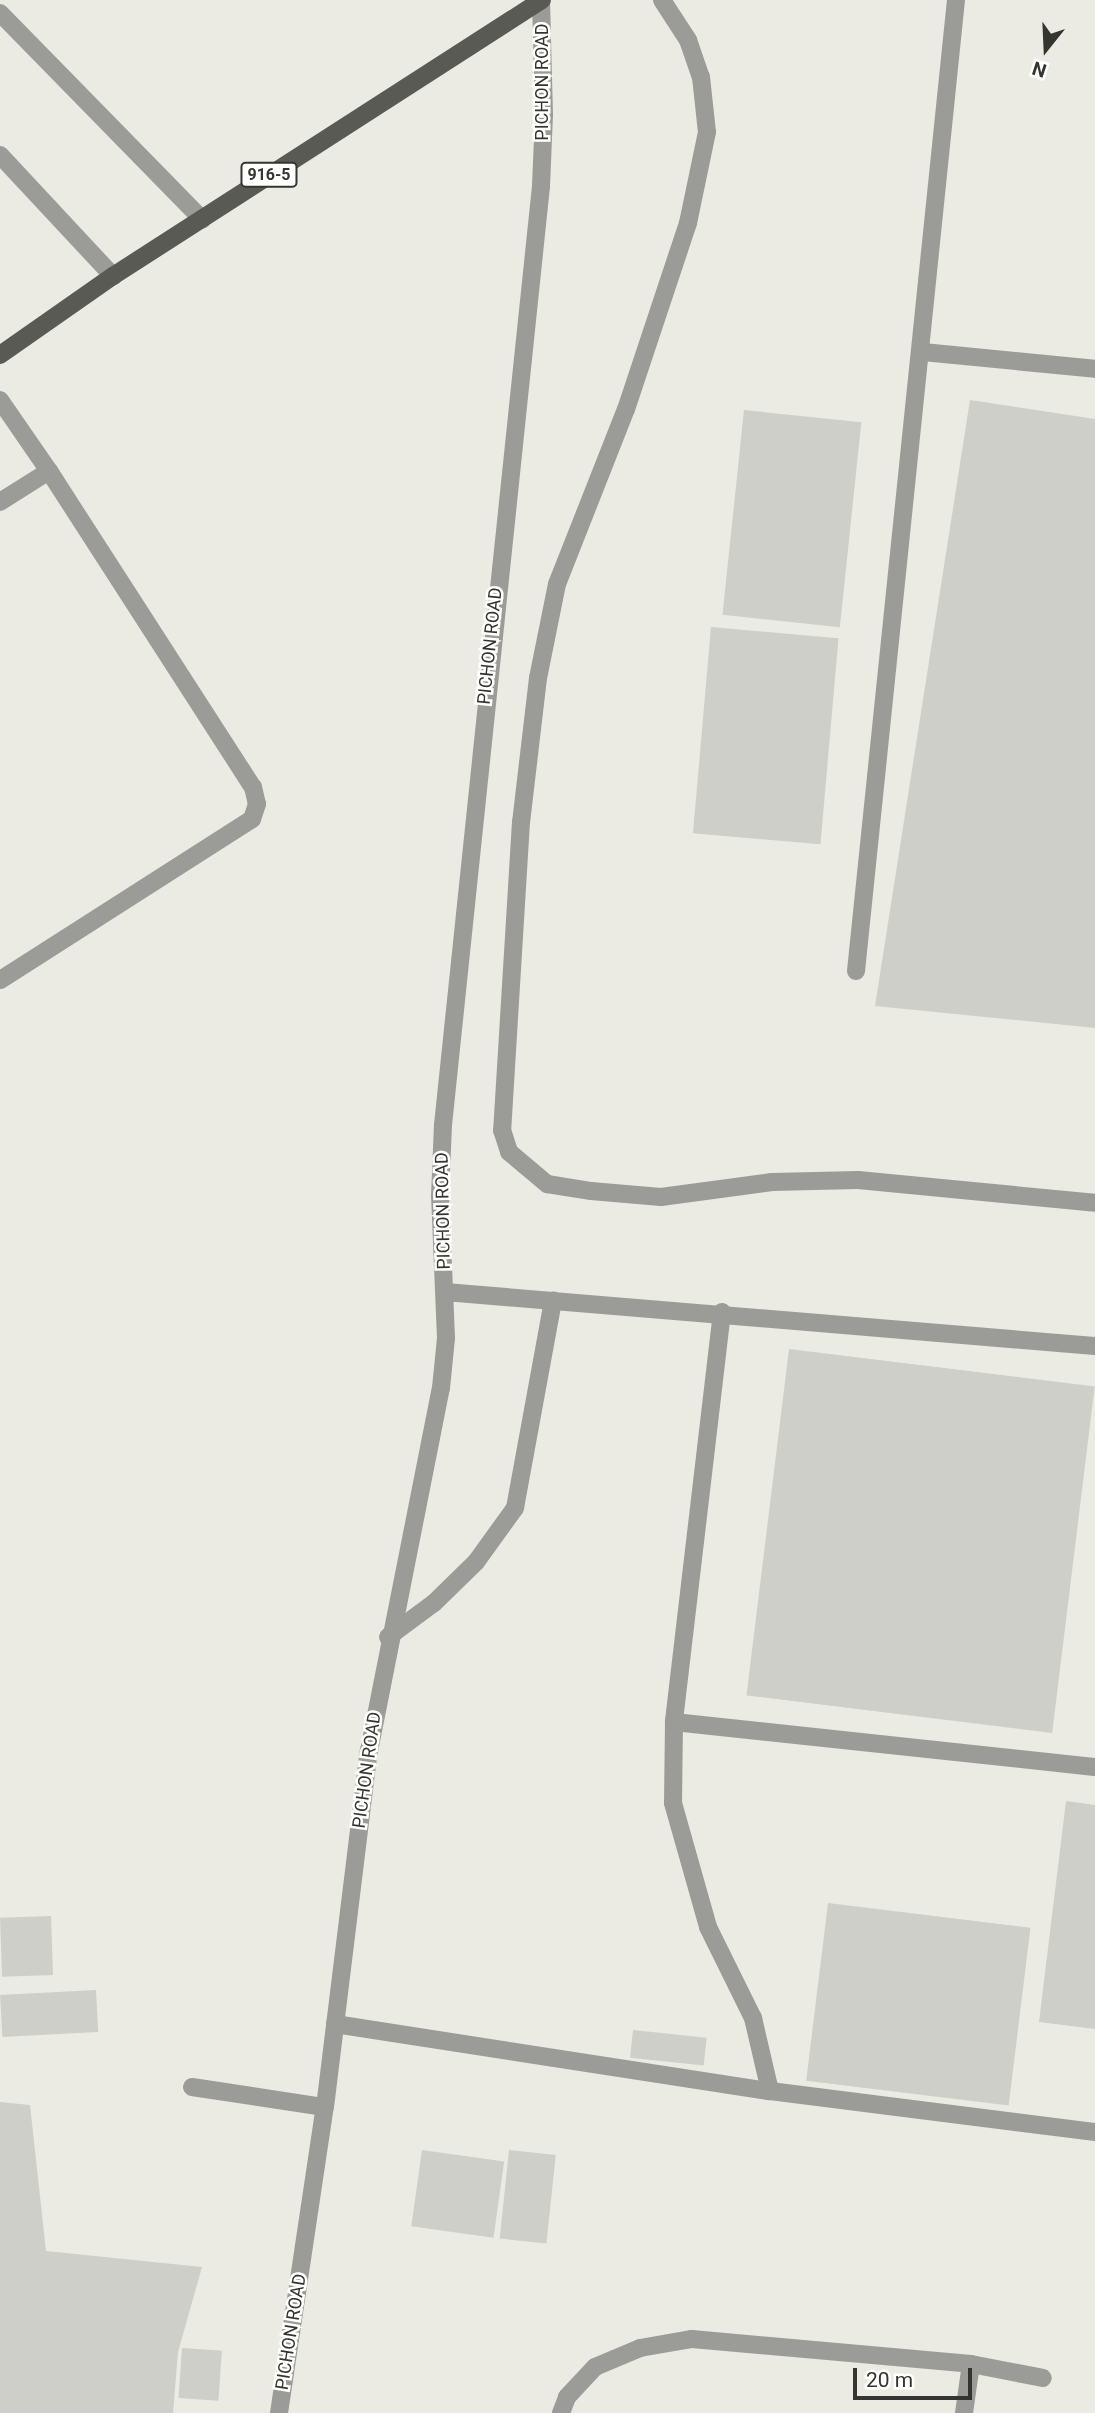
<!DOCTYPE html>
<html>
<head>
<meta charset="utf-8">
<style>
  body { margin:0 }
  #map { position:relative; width:1095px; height:2413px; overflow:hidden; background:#ebebe4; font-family:Roboto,sans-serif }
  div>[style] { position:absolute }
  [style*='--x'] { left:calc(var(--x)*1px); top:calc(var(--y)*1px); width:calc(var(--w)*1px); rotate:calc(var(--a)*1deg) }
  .building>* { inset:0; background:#cecfc8; transform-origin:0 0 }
  .lane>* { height:18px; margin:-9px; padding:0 9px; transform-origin:9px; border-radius:9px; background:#9b9b98 }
  .street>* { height:18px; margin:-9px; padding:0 9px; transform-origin:9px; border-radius:9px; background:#9b9b98 }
  .primary>* { height:18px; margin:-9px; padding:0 9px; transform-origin:9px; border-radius:9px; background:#5a5a55 }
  span { translate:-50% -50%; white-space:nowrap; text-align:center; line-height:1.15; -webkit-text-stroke:5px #fffffe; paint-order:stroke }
  .shield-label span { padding:2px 5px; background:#fffffe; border:2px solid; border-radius:5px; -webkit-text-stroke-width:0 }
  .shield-label { font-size:16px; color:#343431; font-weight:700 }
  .street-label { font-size:18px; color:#343431 }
  .north { position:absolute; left:1011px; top:14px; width:70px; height:70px; -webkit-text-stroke:5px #fffffe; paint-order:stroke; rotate:198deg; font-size:19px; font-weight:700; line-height:28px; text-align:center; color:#343431 }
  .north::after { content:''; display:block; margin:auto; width:24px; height:32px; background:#343431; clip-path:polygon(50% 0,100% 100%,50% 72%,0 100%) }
  .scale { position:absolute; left:853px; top:2368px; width:119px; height:32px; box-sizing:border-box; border:4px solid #343431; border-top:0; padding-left:9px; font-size:21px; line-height:24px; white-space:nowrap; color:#343431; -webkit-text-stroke:5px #fffffe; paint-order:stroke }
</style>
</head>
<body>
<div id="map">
  <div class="building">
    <i style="clip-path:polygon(970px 400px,1095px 419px,1095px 1028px,875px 1006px)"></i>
    <i style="left:744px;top:410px;width:118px;height:206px;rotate:6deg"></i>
    <i style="left:711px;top:627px;width:128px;height:207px;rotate:5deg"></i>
    <i style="left:789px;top:1349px;width:308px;height:349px;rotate:7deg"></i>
    <i style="clip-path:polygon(1066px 1801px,1095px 1805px,1095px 2029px,1039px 2022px)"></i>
    <i style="left:828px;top:1903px;width:204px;height:179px;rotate:7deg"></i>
    <i style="left:51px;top:1916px;width:59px;height:51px;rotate:88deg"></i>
    <i style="left:96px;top:1990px;width:42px;height:96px;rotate:87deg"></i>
    <i style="left:633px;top:2030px;width:74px;height:28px;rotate:6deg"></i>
    <i style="clip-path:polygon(0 2102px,30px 2105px,46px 2251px,202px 2267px,178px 2352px,173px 2413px,0 2413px)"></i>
    <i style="left:422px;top:2150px;width:83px;height:77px;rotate:8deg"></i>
    <i style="left:509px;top:2150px;width:47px;height:89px;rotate:6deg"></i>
    <i style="left:182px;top:2348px;width:40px;height:50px;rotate:4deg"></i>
  </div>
  <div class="lane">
    <i style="--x:662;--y:0;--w:48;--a:57"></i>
    <i style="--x:688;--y:40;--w:39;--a:71"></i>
    <i style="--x:701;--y:77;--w:55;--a:83.8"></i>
    <i style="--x:707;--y:132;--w:93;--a:101.8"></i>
    <i style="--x:688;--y:223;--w:196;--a:108.4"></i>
    <i style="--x:626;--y:409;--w:188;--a:111.5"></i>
    <i style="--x:557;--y:584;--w:96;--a:101.4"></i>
    <i style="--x:538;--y:678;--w:145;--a:96.7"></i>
    <i style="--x:521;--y:822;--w:309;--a:93.5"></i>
    <i style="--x:502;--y:1130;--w:23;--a:72"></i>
    <i style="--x:509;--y:1152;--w:50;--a:40.1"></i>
    <i style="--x:547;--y:1184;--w:45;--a:9"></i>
    <i style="--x:591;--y:1191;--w:70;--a:4.9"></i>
    <i style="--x:661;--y:1197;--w:112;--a:-7.7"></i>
    <i style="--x:772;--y:1182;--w:86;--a:-1.3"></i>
    <i style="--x:858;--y:1180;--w:238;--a:5.5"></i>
    <i style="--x:0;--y:13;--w:289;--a:45.6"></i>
    <i style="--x:0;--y:155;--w:166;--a:47"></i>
    <i style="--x:923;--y:352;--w:173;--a:5.6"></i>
    <i style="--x:0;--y:400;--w:86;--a:55.4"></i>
    <i style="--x:0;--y:502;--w:58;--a:-32.3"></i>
    <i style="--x:49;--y:471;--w:376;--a:57.2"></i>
    <i style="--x:253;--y:787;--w:17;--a:77"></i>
    <i style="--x:257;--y:804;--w:16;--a:108"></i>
    <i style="--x:252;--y:819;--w:299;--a:147.4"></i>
    <i style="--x:856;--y:971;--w:976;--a:-84.12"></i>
    <i style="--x:445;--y:1292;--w:652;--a:4.75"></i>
    <i style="--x:722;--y:1312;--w:413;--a:96.7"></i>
    <i style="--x:674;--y:1722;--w:81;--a:90.7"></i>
    <i style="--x:673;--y:1803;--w:129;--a:74.2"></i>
    <i style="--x:708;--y:1927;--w:102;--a:63.7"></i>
    <i style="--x:753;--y:2018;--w:75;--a:76.9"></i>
    <i style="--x:388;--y:1637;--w:57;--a:-36.5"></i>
    <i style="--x:434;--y:1603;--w:59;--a:-44.3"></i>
    <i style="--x:476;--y:1562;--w:67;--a:-54.2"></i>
    <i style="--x:515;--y:1508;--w:211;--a:-79.6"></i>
    <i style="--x:674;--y:1722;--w:423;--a:6.1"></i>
    <i style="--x:335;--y:2024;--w:440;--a:8.8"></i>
    <i style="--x:770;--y:2091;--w:328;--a:7.2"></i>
    <i style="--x:192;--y:2087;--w:134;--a:8.6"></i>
    <i style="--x:561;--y:2413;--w:17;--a:-69"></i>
    <i style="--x:567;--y:2397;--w:41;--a:-47"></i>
    <i style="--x:595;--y:2367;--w:49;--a:-22.9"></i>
    <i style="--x:640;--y:2348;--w:53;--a:-9.8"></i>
    <i style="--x:692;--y:2339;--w:280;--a:5.1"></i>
    <i style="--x:971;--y:2364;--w:73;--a:11"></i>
    <i style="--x:964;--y:2413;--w:49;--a:-81.9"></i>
  </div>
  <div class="street">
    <i style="--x:279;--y:2413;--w:309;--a:-81.5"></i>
    <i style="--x:325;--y:2107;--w:359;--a:-83"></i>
    <i style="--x:369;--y:1751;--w:370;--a:-78.8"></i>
    <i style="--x:441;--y:1388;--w:50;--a:-84.3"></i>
    <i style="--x:446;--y:1338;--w:142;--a:-92.4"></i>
    <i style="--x:440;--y:1196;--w:71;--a:-87.6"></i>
    <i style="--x:443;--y:1125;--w:944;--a:-84.04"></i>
    <i style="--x:541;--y:186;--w:71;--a:-87.6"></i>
    <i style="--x:544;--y:115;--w:114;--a:-91.5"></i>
  </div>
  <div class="primary">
    <i style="--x:0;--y:355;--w:138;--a:-35"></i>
    <i style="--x:113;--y:276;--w:510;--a:-32.76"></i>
  </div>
  <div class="shield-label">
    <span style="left:269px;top:175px">916-5</span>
  </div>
  <div class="street-label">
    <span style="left:542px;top:82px;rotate:-90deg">PICHON ROAD</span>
    <span style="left:490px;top:646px;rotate:-84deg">PICHON ROAD</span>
    <span style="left:443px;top:1211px;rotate:-91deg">PICHON ROAD</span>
    <span style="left:367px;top:1770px;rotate:-82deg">PICHON ROAD</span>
    <span style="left:291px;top:2332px;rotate:-81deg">PICHON ROAD</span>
  </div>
  <div class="north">N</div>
  <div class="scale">20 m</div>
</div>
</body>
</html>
